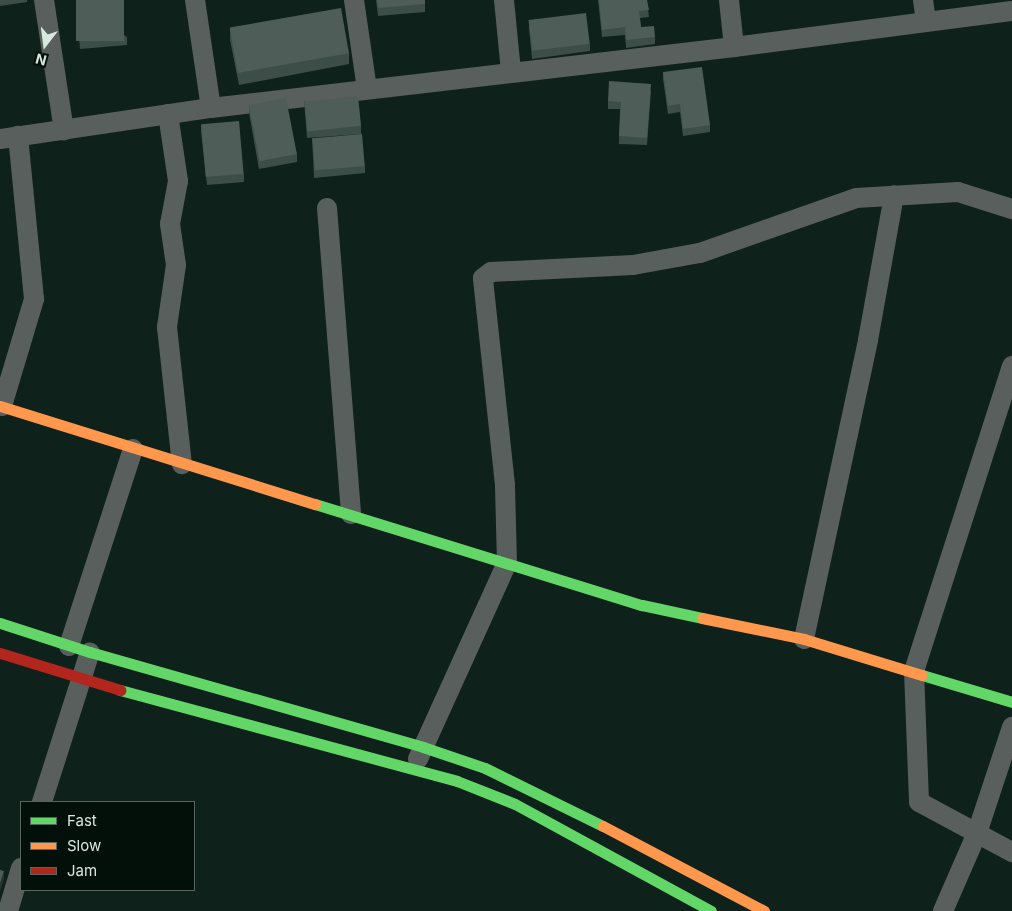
<!DOCTYPE html>
<html>
<head>
<meta charset="utf-8">
<style>
  body { margin:0 }
  #map { position:relative; width:1012px; height:911px; overflow:hidden; background:#0e211a; font-family:Inter,sans-serif }
  div>[style] { position:absolute }
  [style*='--x'] { left:calc(var(--x)*1px); top:calc(var(--y)*1px); width:calc(var(--w)*1px); rotate:calc(var(--a)*1deg) }
  .street>* { height:20px; margin:-10px; padding:0 10px; transform-origin:10px; border-radius:10px; background:#595f5c }
  .fast>* { height:11px; margin:-5.5px; padding:0 5.5px; transform-origin:5.5px; border-radius:5.5px; background:#63d668 }
  .slow>* { height:11px; margin:-5.5px; padding:0 5.5px; transform-origin:5.5px; border-radius:5.5px; background:#ff974d }
  .jam>* { height:11px; margin:-5.5px; padding:0 5.5px; transform-origin:5.5px; border-radius:5.5px; background:#b3261e }
  .wall>* { inset:0; background:#3d4d47 }
  .shaded-wall>* { inset:0; background:#24342e }
  .building>* { inset:0; background:#4e5d57; transform-origin:0 0 }
  span { translate:-50% -50%; white-space:nowrap; text-align:center; line-height:1.15; -webkit-text-stroke:4px #030f09; paint-order:stroke }
  .legend { position:absolute; left:20px; top:801px; width:175px; height:90px; box-sizing:border-box; background:#030f09; border:1px solid #57665f; margin:0; padding:6px 9px; list-style:none; font-size:15px; color:#d6e8e0 }
  .legend li { display:flex; align-items:center; gap:10px; height:25px }
  .legend b { width:25px; border:1px solid #57665f }
  .north { position:absolute; left:20px; top:20px; width:50px; height:50px; -webkit-text-stroke:4px #030f09; paint-order:stroke; rotate:195deg; font-size:14px; font-weight:700; line-height:20px; text-align:center; color:#d6e8e0 }
  .north::after { content:''; display:block; margin:auto; width:18px; height:22px; background:#d6e8e0; clip-path:polygon(50% 0,100% 100%,50% 72%,0 100%) }
</style>
</head>
<body>
<div id="map">
  <div class="street">
    <i style="--x:44;--y:0;--w:132;--a:81.3"></i>
    <i style="--x:195;--y:0;--w:109;--a:81.6"></i>
    <i style="--x:354;--y:0;--w:90;--a:81.7"></i>
    <i style="--x:504;--y:0;--w:72;--a:84.4"></i>
    <i style="--x:923;--y:0;--w:22;--a:82"></i>
    <i style="--x:734;--y:47;--w:280;--a:-7.4"></i>
    <i style="--x:168;--y:114;--w:68;--a:81.5"></i>
    <i style="--x:178;--y:181;--w:44;--a:100.5"></i>
    <i style="--x:170;--y:224;--w:41;--a:81.7"></i>
    <i style="--x:176;--y:265;--w:63;--a:98.3"></i>
    <i style="--x:167;--y:327;--w:138;--a:83.8"></i>
    <i style="--x:0;--y:139;--w:213;--a:-8.4"></i>
    <i style="--x:211;--y:108;--w:527;--a:-6.65"></i>
    <i style="--x:734;--y:47;--w:47;--a:-96.1"></i>
    <i style="--x:327;--y:208;--w:307;--a:85.5"></i>
    <i style="--x:1012;--y:366;--w:320;--a:107.8"></i>
    <i style="--x:914;--y:671;--w:131;--a:87.8"></i>
    <i style="--x:919;--y:802;--w:106;--a:28.3"></i>
    <i style="--x:2;--y:406;--w:112;--a:-73.3"></i>
    <i style="--x:34;--y:299;--w:164;--a:-95.6"></i>
    <i style="--x:804;--y:639;--w:306;--a:-77.9"></i>
    <i style="--x:868;--y:340;--w:147;--a:-79.8"></i>
    <i style="--x:69;--y:646;--w:207;--a:-72"></i>
    <i style="--x:418;--y:759;--w:215;--a:-65.6"></i>
    <i style="--x:507;--y:563;--w:78;--a:-91.5"></i>
    <i style="--x:505;--y:485;--w:208;--a:-96.1"></i>
    <i style="--x:483;--y:278;--w:10;--a:-37"></i>
    <i style="--x:491;--y:272;--w:142;--a:-2.8"></i>
    <i style="--x:633;--y:265;--w:68;--a:-10.2"></i>
    <i style="--x:700;--y:253;--w:165;--a:-19.4"></i>
    <i style="--x:856;--y:198;--w:102;--a:-3.4"></i>
    <i style="--x:958;--y:192;--w:57;--a:17.5"></i>
    <i style="--x:42;--y:802;--w:157;--a:-72.3"></i>
    <i style="--x:8;--y:911;--w:45;--a:-73.2"></i>
    <i style="--x:943;--y:911;--w:85;--a:-66.4"></i>
    <i style="--x:977;--y:833;--w:112;--a:-71.7"></i>
  </div>
  <div class="fast">
    <i style="--x:315;--y:504;--w:342;--a:17.2"></i>
    <i style="--x:642;--y:605;--w:61;--a:12.2"></i>
    <i style="--x:0;--y:623;--w:95;--a:17.9"></i>
    <i style="--x:90;--y:652;--w:346;--a:15.9"></i>
    <i style="--x:423;--y:747;--w:65;--a:18.7"></i>
    <i style="--x:485;--y:768;--w:131;--a:26.2"></i>
    <i style="--x:922;--y:675;--w:94;--a:16.7"></i>
    <i style="--x:120;--y:690;--w:349;--a:15.1"></i>
    <i style="--x:457;--y:781;--w:62;--a:21.6"></i>
    <i style="--x:515;--y:804;--w:223;--a:28.6"></i>
  </div>
  <div class="slow">
    <i style="--x:0;--y:406;--w:330;--a:17.3"></i>
    <i style="--x:702;--y:618;--w:104;--a:11.6"></i>
    <i style="--x:804;--y:639;--w:123;--a:17"></i>
    <i style="--x:603;--y:826;--w:182;--a:27.8"></i>
  </div>
  <div class="jam">
    <i style="--x:0;--y:653;--w:126;--a:17.1"></i>
  </div>
  <div class="wall">
    <i style="clip-path:polygon(0 0,27px 0,27px 2px,0 6px)"></i>
    <i style="clip-path:polygon(76px 0,127px 37px,127px 45px,80px 49px)"></i>
    <i style="clip-path:polygon(376px 0,425px 0,425px 12px,378px 16px)"></i>
    <i style="clip-path:polygon(598px 0,647px 0,649px 17px,640px 18px,641px 27px,655px 37px,655px 44px,626px 48px,625px 35px,602px 37px)"></i>
    <i style="clip-path:polygon(529px 21px,590px 44px,590px 51px,532px 59px,529px 28px)"></i>
    <i style="clip-path:polygon(230px 29px,349px 53px,349px 64px,239px 85px,230px 40px)"></i>
    <i style="clip-path:polygon(663px 72px,710px 125px,710px 132px,683px 136px,680px 112px,668px 114px,663px 79px)"></i>
    <i style="clip-path:polygon(651px 91px,647px 145px,619px 144px,620px 109px,608px 109px,608px 101px)"></i>
    <i style="clip-path:polygon(304px 101px,361px 126px,361px 134px,307px 138px)"></i>
    <i style="clip-path:polygon(249px 105px,297px 154px,297px 162px,259px 169px,249px 113px)"></i>
    <i style="clip-path:polygon(201px 125px,244px 174px,244px 182px,207px 185px,201px 132px)"></i>
    <i style="clip-path:polygon(312px 138px,365px 166px,365px 173px,314px 178px)"></i>
  </div>
  <div class="shaded-wall">
    <i style="clip-path:polygon(4px 871px,4px 879px,0 891px,0 883px)"></i>
  </div>
  <div class="building">
    <i style="left:76px;top:0;width:48px;height:41px"></i>
    <i style="clip-path:polygon(377px 0,425px 0,425px 4px,378px 8px)"></i>
    <i style="clip-path:polygon(599px 0,647px 0,649px 10px,639px 11px,641px 27px,654px 26px,655px 37px,626px 40px,625px 27px,602px 30px)"></i>
    <i style="left:341px;top:8px;width:46px;height:113px;rotate:80deg"></i>
    <i style="left:586px;top:13px;width:31px;height:58px;rotate:83deg"></i>
    <i style="clip-path:polygon(702px 67px,710px 125px,683px 129px,680px 104px,668px 106px,663px 72px)"></i>
    <i style="clip-path:polygon(609px 81px,651px 84px,647px 138px,619px 136px,621px 102px,608px 101px)"></i>
    <i style="left:358px;top:96px;width:30px;height:54px;rotate:84deg"></i>
    <i style="left:286px;top:98px;width:57px;height:38px;rotate:79deg"></i>
    <i style="left:239px;top:121px;width:53px;height:38px;rotate:85deg"></i>
    <i style="left:362px;top:134px;width:32px;height:50px;rotate:85deg"></i>
    <i style="clip-path:polygon(0 870px,4px 871px,0 883px)"></i>
  </div>
  <ul class="legend">
  <li><b style="height:6px;background:#63d668"></b>Fast</li>
  <li><b style="height:6px;background:#ff974d"></b>Slow</li>
  <li><b style="height:6px;background:#b3261e"></b>Jam</li>
  </ul>
  <div class="north">N</div>
</div>
</body>
</html>
